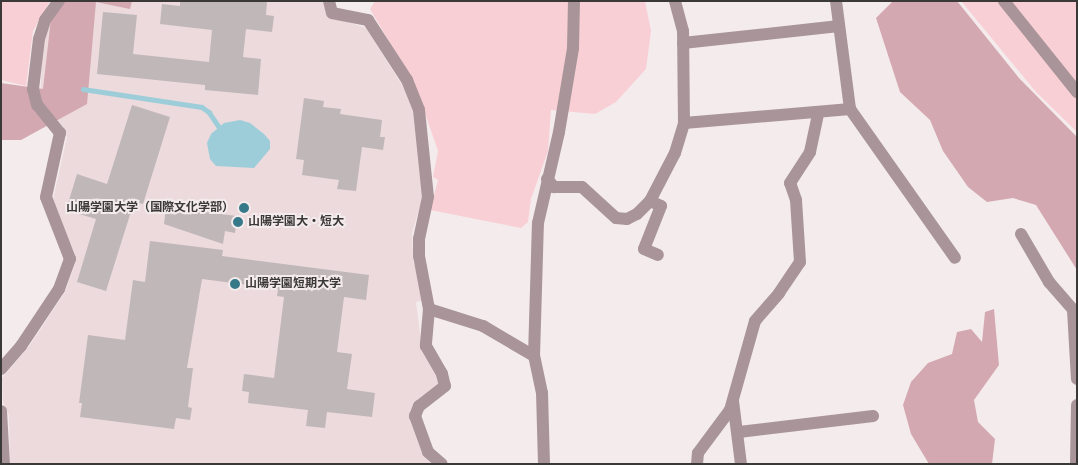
<!DOCTYPE html>
<html>
<head>
<meta charset="utf-8">
<style>
  body { margin:0 }
  #map { position:relative; width:1078px; height:465px; overflow:hidden; background:#f4ebed; font-family:"Asap Condensed","Noto Sans JP",sans-serif }
  div>[style] { position:absolute }
  [style*='--x'] { left:calc(var(--x)*1px); top:calc(var(--y)*1px); width:calc(var(--w)*1px); rotate:calc(var(--a)*1deg) }
  .built>* { inset:0; background:#ecdadd }
  .green>* { inset:0; background:#f9cfd6 }
  .forest>* { inset:0; background:#d4a8b0 }
  .water>* { inset:0; background:#9dcdd9 }
  .stream>* { height:4.5px; margin:-2.25px; padding:0 2.25px; transform-origin:2.25px; border-radius:2.25px; background:#9dcdd9 }
  .building>* { inset:0; background:#c0b7b9 }
  .minor>* { height:12px; margin:-6px; padding:0 6px; transform-origin:6px; border-radius:6px; background:#a99599 }
  .dots>* { width:14px; height:14px; translate:-50% -50%; box-sizing:border-box; border:2px solid #f4ebed; border-radius:50% }
  span { translate:-50% -50%; white-space:nowrap; text-align:center; line-height:1.15; -webkit-text-stroke:4px #f4ebed; paint-order:stroke }
  .poi-label { font-size:12px; color:#3b3838; font-weight:700 }
  .right { translate:-100% -50%; text-align:right }
  .left { translate:0 -50%; text-align:left }
  .frame { position:absolute; inset:0; border:2px solid #3b3838; pointer-events:none }
</style>
</head>
<body>
<div id="map">
  <div class="built">
    <i style="clip-path:polygon(67px 1px,322px 1px,327px 15px,366px 28px,407px 93px,416px 119px,422px 157px,422px 200px,412px 233px,413px 261px,425px 300px,416px 302px,422px 350px,436px 371px,440px 384px,410px 410px,410px 421px,422px 453px,436px 464px,10px 464px,9px 415px,3px 402px,2px 378px,30px 345px,65px 292px,76px 261px,74px 251px,52px 204px,67px 137px,65px 129px,40px 98px,43px 46px,49px 26px)"></i>
  </div>
  <div class="green">
    <i style="clip-path:polygon(1px 1px,50px 1px,33px 31px,26px 86px,1px 80px)"></i>
    <i style="clip-path:polygon(375px 1px,645px 1px,651px 31px,646px 69px,616px 102px,595px 114px,551px 110px,548px 151px,531px 199px,528px 222px,521px 228px,430px 210px,438px 180px,433px 177px,438px 151px,416px 87px,370px 9px)"></i>
    <i style="clip-path:polygon(961px 1px,1077px 1px,1077px 132px,1036px 92px)"></i>
  </div>
  <div class="forest">
    <i style="clip-path:polygon(53px 1px,132px 1px,130px 9px,96px 2px,87px 104px,21px 140px,1px 140px,1px 83px,43px 89px)"></i>
    <i style="clip-path:polygon(893px 1px,957px 1px,1019px 78px,1077px 137px,1077px 270px,1036px 205px,1013px 198px,987px 202px,968px 187px,943px 151px,930px 120px,900px 92px,876px 18px)"></i>
    <i style="clip-path:polygon(994px 309px,999px 365px,974px 400px,978px 422px,995px 439px,992px 464px,929px 464px,911px 434px,903px 405px,911px 382px,928px 363px,952px 354px,957px 332px,971px 329px,982px 342px,985px 312px)"></i>
  </div>
  <div class="water">
    <i style="clip-path:polygon(240px 120px,250px 123px,264px 134px,270px 141px,270px 149px,254px 168px,216px 166px,210px 159px,207px 143px,211px 134px,224px 123px)"></i>
  </div>
  <div class="stream">
    <i style="--x:83;--y:89;--w:120;--a:8.6"></i>
    <i style="--x:202;--y:107;--w:9;--a:36"></i>
    <i style="--x:209;--y:112;--w:23;--a:56"></i>
  </div>
  <div class="building">
    <i style="clip-path:polygon(180px 1px,267px 1px,266px 15px,274px 16px,272px 32px,246px 29px,243px 57px,261px 59px,258px 95px,205px 90px,205px 85px,97px 74px,103px 12px,137px 15px,133px 54px,209px 62px,212px 30px,160px 24px,162px 4px,180px 6px)"></i>
    <i style="clip-path:polygon(304px 98px,324px 101px,323px 107px,341px 109px,340px 114px,382px 120px,380px 137px,385px 137px,383px 150px,362px 147px,356px 191px,337px 189px,339px 180px,302px 175px,304px 160px,296px 159px)"></i>
    <i style="clip-path:polygon(132px 105px,170px 117px,143px 204px,134px 202px,106px 291px,77px 282px,96px 219px,66px 210px,77px 174px,107px 184px)"></i>
    <i style="clip-path:polygon(166px 207px,237px 216px,235px 233px,225px 231px,223px 244px,164px 224px)"></i>
    <i style="clip-path:polygon(150px 241px,223px 250px,222px 256px,369px 275px,366px 300px,344px 297px,337px 352px,352px 354px,347px 389px,375px 393px,372px 417px,327px 412px,325px 428px,306px 426px,308px 410px,248px 403px,249px 392px,242px 391px,244px 374px,274px 378px,284px 297px,277px 296px,278px 289px,202px 279px,187px 368px,193px 368px,188px 407px,192px 408px,190px 420px,176px 418px,174px 429px,80px 417px,82px 403px,79px 403px,88px 335px,125px 340px,133px 280px,145px 282px)"></i>
  </div>
  <div class="minor">
    <i style="--x:329;--y:1;--w:12;--a:76"></i>
    <i style="--x:332;--y:13;--w:37;--a:11"></i>
    <i style="--x:368;--y:20;--w:72;--a:57"></i>
    <i style="--x:407;--y:80;--w:32;--a:68"></i>
    <i style="--x:419;--y:110;--w:87;--a:84.1"></i>
    <i style="--x:428;--y:197;--w:43;--a:102.1"></i>
    <i style="--x:419;--y:239;--w:17;--a:90"></i>
    <i style="--x:419;--y:256;--w:54;--a:79.3"></i>
    <i style="--x:429;--y:309;--w:57;--a:17.5"></i>
    <i style="--x:483;--y:326;--w:59;--a:30.5"></i>
    <i style="--x:836;--y:1;--w:109;--a:82.6"></i>
    <i style="--x:850;--y:109;--w:182;--a:54.8"></i>
    <i style="--x:1004;--y:1;--w:117;--a:51.3"></i>
    <i style="--x:683;--y:43;--w:157;--a:-6.2"></i>
    <i style="--x:684;--y:123;--w:167;--a:-4.8"></i>
    <i style="--x:547;--y:179;--w:11;--a:49"></i>
    <i style="--x:554;--y:187;--w:28;--a:0"></i>
    <i style="--x:582;--y:187;--w:46;--a:42.4"></i>
    <i style="--x:616;--y:218;--w:11;--a:5"></i>
    <i style="--x:627;--y:219;--w:11;--a:-27"></i>
    <i style="--x:637;--y:214;--w:18;--a:-45"></i>
    <i style="--x:650;--y:201;--w:54;--a:-62.5"></i>
    <i style="--x:675;--y:153;--w:31;--a:-73"></i>
    <i style="--x:684;--y:123;--w:92;--a:-90.6"></i>
    <i style="--x:683;--y:31;--w:31;--a:-105"></i>
    <i style="--x:650;--y:201;--w:12;--a:24"></i>
    <i style="--x:661;--y:206;--w:46;--a:111.6"></i>
    <i style="--x:644;--y:249;--w:15;--a:23"></i>
    <i style="--x:1021;--y:234;--w:56;--a:59.7"></i>
    <i style="--x:1049;--y:282;--w:37;--a:49"></i>
    <i style="--x:1073;--y:310;--w:69;--a:86.7"></i>
    <i style="--x:429;--y:309;--w:37;--a:95"></i>
    <i style="--x:426;--y:346;--w:32;--a:60"></i>
    <i style="--x:442;--y:374;--w:12;--a:76"></i>
    <i style="--x:445;--y:386;--w:33;--a:142"></i>
    <i style="--x:419;--y:406;--w:11;--a:112"></i>
    <i style="--x:415;--y:416;--w:38;--a:70"></i>
    <i style="--x:428;--y:452;--w:18;--a:41"></i>
    <i style="--x:1;--y:369;--w:30;--a:-49"></i>
    <i style="--x:21;--y:346;--w:69;--a:-56.3"></i>
    <i style="--x:59;--y:289;--w:32;--a:-70"></i>
    <i style="--x:70;--y:259;--w:66;--a:-111.2"></i>
    <i style="--x:46;--y:197;--w:66;--a:-77.7"></i>
    <i style="--x:60;--y:133;--w:36;--a:-129"></i>
    <i style="--x:37;--y:105;--w:16;--a:-104"></i>
    <i style="--x:33;--y:89;--w:50;--a:-83.2"></i>
    <i style="--x:39;--y:39;--w:20;--a:-72"></i>
    <i style="--x:45;--y:20;--w:24;--a:-54"></i>
    <i style="--x:733;--y:401;--w:64;--a:82.8"></i>
    <i style="--x:1;--y:411;--w:53;--a:86.8"></i>
    <i style="--x:739;--y:432;--w:135;--a:-6.8"></i>
    <i style="--x:544;--y:464;--w:71;--a:-91.6"></i>
    <i style="--x:542;--y:393;--w:38;--a:-102"></i>
    <i style="--x:534;--y:356;--w:133;--a:-88.3"></i>
    <i style="--x:538;--y:223;--w:93;--a:-77"></i>
    <i style="--x:559;--y:132;--w:85;--a:-80.5"></i>
    <i style="--x:573;--y:48;--w:47;--a:-88.8"></i>
    <i style="--x:697;--y:464;--w:11;--a:-85"></i>
    <i style="--x:698;--y:453;--w:54;--a:-53.3"></i>
    <i style="--x:730;--y:410;--w:92;--a:-74.3"></i>
    <i style="--x:755;--y:321;--w:37;--a:-49"></i>
    <i style="--x:779;--y:293;--w:37;--a:-56"></i>
    <i style="--x:800;--y:262;--w:62;--a:-93.7"></i>
    <i style="--x:796;--y:200;--w:18;--a:-109"></i>
    <i style="--x:790;--y:183;--w:37;--a:-57"></i>
    <i style="--x:810;--y:152;--w:40;--a:-78"></i>
    <i style="--x:1076;--y:464;--w:59;--a:-89"></i>
  </div>
  <div class="dots">
    <i style="left:244px;top:208px;background:#367a89"></i>
    <i style="left:238px;top:222px;background:#367a89"></i>
    <i style="left:235px;top:284px;background:#367a89"></i>
  </div>
  <div class="poi-label">
    <span class="right" style="left:234px;top:208px">山陽学園大学（国際文化学部）</span>
    <span class="left" style="left:248px;top:222px">山陽学園大・短大</span>
    <span class="left" style="left:245px;top:284px">山陽学園短期大学</span>
  </div>
  <div class="frame"></div>
</div>
</body>
</html>
